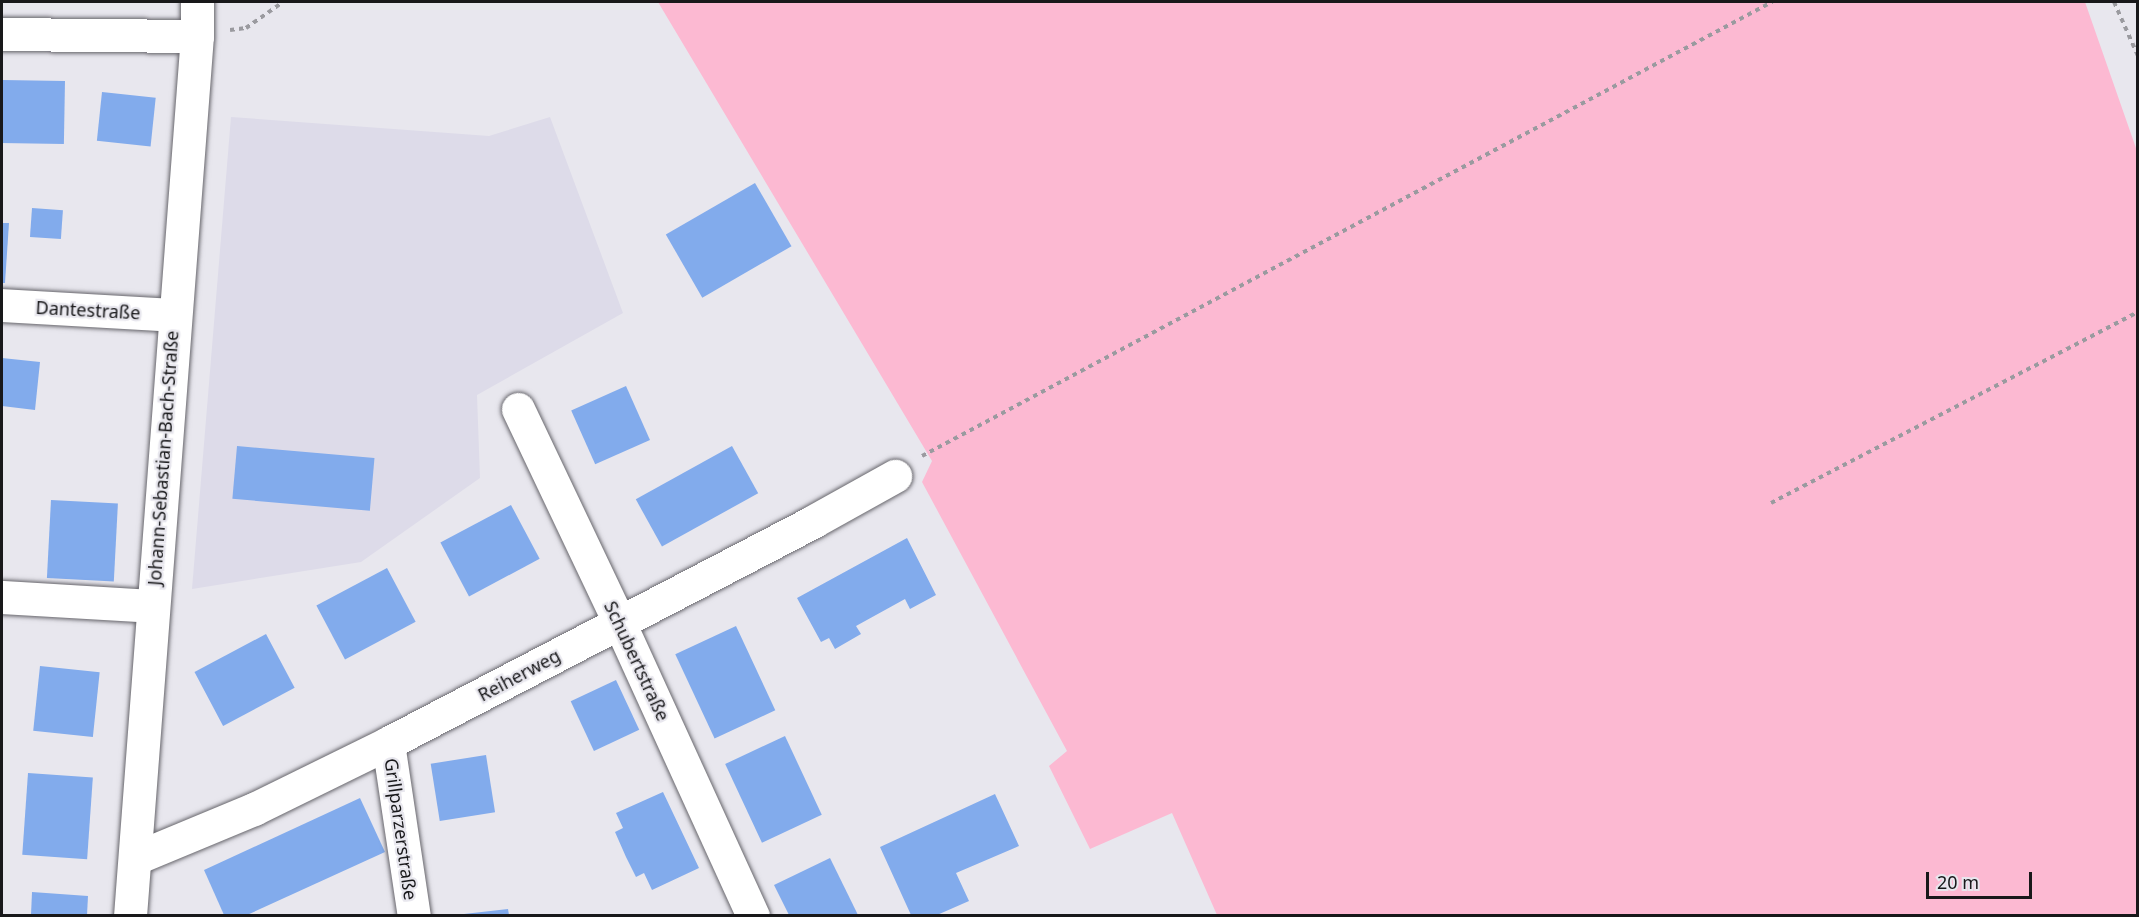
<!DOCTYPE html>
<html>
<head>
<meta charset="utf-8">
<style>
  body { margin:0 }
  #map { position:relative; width:2139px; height:917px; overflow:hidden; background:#e8e7ee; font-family:"Noto Sans",sans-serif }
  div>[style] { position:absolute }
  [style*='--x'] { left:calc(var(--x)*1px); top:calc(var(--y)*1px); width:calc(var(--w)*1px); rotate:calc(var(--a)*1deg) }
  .built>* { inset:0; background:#dddbe9 }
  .green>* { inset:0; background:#fcb9d2 }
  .building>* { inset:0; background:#82abec; transform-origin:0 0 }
  .path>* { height:4px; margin-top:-2px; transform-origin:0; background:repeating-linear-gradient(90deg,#9a9a9f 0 4.5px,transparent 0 9px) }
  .roads { filter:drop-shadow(0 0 2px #67666c) drop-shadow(0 0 2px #67666c) }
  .minor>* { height:33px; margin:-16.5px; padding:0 16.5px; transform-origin:16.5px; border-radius:16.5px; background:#fff }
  span { translate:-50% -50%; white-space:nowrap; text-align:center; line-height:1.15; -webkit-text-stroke:4.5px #e8e7ee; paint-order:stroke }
  .street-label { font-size:18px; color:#18181a }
  .frame { position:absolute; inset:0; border:3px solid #18181a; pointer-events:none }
  .scale { position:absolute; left:1926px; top:872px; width:106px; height:27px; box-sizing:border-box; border:3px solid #18181a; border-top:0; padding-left:8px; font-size:18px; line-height:21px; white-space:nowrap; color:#18181a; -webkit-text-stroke:4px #e8e7ee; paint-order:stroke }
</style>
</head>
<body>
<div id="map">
  <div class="built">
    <i style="clip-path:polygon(231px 117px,489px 136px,550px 117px,623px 313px,477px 395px,480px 478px,361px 562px,192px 589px)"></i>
  </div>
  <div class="green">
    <i style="clip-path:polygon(658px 2px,2085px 2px,2137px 151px,2137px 915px,1217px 915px,1172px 813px,1090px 849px,1049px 766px,1067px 751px,922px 482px,932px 461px)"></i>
  </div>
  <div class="building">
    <i style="left:2px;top:80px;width:63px;height:63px;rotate:1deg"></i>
    <i style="left:102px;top:92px;width:54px;height:49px;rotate:6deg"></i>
    <i style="left:755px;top:183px;width:73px;height:103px;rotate:60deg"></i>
    <i style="left:32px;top:208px;width:31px;height:29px;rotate:4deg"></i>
    <i style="clip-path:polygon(2px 223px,9px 223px,5px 283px,2px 283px)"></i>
    <i style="clip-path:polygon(2px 358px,40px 362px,35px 410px,2px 406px)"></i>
    <i style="left:626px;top:386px;width:59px;height:60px;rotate:66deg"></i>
    <i style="left:237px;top:446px;width:138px;height:53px;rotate:5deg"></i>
    <i style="left:732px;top:446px;width:54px;height:110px;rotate:61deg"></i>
    <i style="left:51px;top:500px;width:67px;height:78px;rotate:3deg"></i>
    <i style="left:511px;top:505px;width:61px;height:80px;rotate:62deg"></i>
    <i style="clip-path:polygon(907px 538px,936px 595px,910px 609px,905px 599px,856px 626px,861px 634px,835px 649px,829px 638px,821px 642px,797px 598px)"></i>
    <i style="left:387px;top:568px;width:61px;height:80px;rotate:62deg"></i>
    <i style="left:736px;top:626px;width:93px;height:67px;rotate:65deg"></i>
    <i style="left:266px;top:634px;width:61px;height:81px;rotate:62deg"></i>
    <i style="left:40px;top:666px;width:60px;height:65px;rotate:6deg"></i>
    <i style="left:616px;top:680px;width:55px;height:50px;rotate:65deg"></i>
    <i style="left:785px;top:736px;width:87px;height:66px;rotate:65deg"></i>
    <i style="left:486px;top:755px;width:58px;height:56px;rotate:81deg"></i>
    <i style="left:28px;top:773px;width:65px;height:82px;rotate:4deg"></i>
    <i style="clip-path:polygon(663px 792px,699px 868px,652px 890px,644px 873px,636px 877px,626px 857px,615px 832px,623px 828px,616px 813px)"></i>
    <i style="clip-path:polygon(995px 794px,1019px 846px,956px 873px,969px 901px,937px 915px,911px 915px,880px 847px)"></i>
    <i style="clip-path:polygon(360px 798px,385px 852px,247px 915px,224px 915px,204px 870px)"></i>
    <i style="clip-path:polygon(830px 858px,858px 915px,789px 915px,774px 885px)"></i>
    <i style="clip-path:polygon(32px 892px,88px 896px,87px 915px,31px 915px)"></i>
    <i style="clip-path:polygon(508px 909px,509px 915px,464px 915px,464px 914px)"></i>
  </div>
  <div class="path">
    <i style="--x:2114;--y:2;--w:59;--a:66"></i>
    <i style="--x:230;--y:30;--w:16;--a:-7"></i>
    <i style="--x:246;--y:28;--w:45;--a:-35.1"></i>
    <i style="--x:922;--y:456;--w:964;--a:-28.11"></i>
    <i style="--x:1771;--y:503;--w:414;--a:-27.5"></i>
  </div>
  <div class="roads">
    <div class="minor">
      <i style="--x:2;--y:34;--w:195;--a:0.6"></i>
      <i style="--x:2;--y:305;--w:172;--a:3.3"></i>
      <i style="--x:518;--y:409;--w:236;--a:64.6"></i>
      <i style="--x:619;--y:622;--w:323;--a:65.5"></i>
      <i style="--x:2;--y:597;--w:150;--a:3.4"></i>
      <i style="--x:388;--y:743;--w:175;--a:81.5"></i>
      <i style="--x:136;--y:858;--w:128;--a:-22.6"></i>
      <i style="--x:254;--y:809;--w:149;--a:-26.2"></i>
      <i style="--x:388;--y:743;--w:480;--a:-27.5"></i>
      <i style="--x:814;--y:521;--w:93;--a:-29.1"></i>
      <i style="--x:130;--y:916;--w:883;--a:-85.65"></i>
      <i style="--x:197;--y:36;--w:34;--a:-90"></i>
    </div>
  </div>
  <div class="street-label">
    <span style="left:88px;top:310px;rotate:3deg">Dantestraße</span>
    <span style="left:163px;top:458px;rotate:-86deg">Johann-Sebastian-Bach-Straße</span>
    <span style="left:637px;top:661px;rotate:65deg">Schubertstraße</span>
    <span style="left:519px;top:675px;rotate:-28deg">Reiherweg</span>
    <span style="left:401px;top:829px;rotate:82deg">Grillparzerstraße</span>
  </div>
  <div class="frame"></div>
  <div class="scale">20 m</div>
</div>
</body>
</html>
